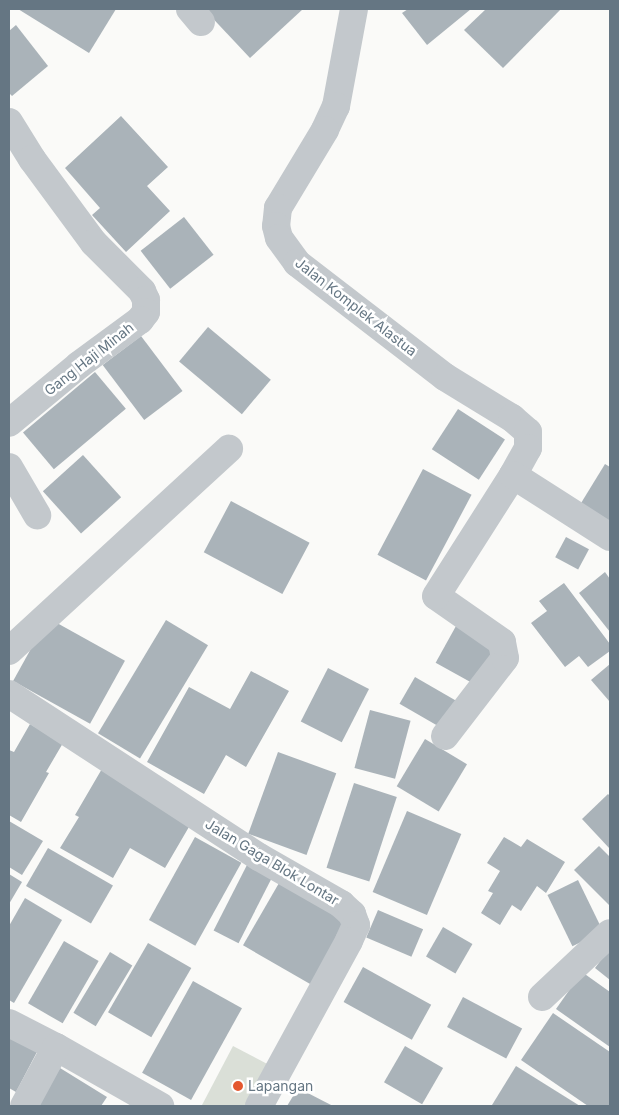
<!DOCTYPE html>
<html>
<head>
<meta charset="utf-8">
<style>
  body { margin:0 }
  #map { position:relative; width:619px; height:1115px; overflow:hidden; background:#fafaf8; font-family:Inter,sans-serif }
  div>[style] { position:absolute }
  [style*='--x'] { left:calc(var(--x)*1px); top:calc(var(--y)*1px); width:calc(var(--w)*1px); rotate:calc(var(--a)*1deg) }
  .green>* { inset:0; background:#dadfd7 }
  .building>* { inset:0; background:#aab3b9; transform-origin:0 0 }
  .minor>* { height:28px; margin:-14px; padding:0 14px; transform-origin:14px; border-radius:14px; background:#c3c8cc }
  .dots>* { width:14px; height:14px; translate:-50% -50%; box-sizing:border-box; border:2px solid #fff; border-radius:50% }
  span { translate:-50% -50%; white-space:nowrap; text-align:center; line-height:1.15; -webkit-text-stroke:5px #fff; paint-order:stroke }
  .street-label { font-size:14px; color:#657683 }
  .poi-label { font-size:14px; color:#657683 }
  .left { translate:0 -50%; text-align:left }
  .frame { position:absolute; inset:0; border:10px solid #657683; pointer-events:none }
</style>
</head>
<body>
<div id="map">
  <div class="green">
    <i style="clip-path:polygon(233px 1046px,275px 1068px,255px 1106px,204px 1106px,202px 1105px)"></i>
  </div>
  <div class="building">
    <i style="clip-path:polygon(18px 9px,116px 9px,89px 53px)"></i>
    <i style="clip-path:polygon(204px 9px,303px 9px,250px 58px)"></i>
    <i style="clip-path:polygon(408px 9px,471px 9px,427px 45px,402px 13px)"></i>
    <i style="clip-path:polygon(486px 9px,561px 9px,503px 68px,464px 30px)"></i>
    <i style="clip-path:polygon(16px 25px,48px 66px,12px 96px,9px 93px,9px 31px)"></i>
    <i style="clip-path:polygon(121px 116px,168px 167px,147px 186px,170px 211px,126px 252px,92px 215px,100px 208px,65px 168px)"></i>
    <i style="left:184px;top:217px;width:48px;height:55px;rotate:52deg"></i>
    <i style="left:208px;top:327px;width:82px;height:45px;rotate:40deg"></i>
    <i style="left:141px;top:336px;width:69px;height:48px;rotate:53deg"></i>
    <i style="left:95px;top:372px;width:48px;height:94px;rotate:50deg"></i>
    <i style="left:458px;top:409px;width:56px;height:48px;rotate:33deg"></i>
    <i style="left:83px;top:455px;width:57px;height:54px;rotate:48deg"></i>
    <i style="clip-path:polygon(605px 464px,610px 467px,610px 527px,578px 508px)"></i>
    <i style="left:423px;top:469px;width:55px;height:97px;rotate:28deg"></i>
    <i style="left:231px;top:501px;width:89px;height:58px;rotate:28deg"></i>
    <i style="left:566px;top:537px;width:26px;height:23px;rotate:28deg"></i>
    <i style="clip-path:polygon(605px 572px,610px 579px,610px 632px,579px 593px)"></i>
    <i style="clip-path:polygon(564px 583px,610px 644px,610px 651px,588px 667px,579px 656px,565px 667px,531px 623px,547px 611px,539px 601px)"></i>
    <i style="left:48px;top:618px;width:88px;height:72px;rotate:29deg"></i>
    <i style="left:166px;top:620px;width:49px;height:132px;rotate:31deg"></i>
    <i style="left:456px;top:626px;width:48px;height:42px;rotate:29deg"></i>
    <i style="clip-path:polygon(610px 664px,610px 702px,591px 680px)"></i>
    <i style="left:328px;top:668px;width:46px;height:60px;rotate:27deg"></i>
    <i style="clip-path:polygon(251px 671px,289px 691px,246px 767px,226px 755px,204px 794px,147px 762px,189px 687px,230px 709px)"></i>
    <i style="left:415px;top:677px;width:52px;height:31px;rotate:30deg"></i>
    <i style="left:370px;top:710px;width:42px;height:60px;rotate:15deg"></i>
    <i style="clip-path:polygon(30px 724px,63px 743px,46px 772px,49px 773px,21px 822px,9px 815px,9px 750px,14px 752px)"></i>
    <i style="left:425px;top:739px;width:49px;height:55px;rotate:31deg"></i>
    <i style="left:278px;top:752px;width:62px;height:87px;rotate:20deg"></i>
    <i style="clip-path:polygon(103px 767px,193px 820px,165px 868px,130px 848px,113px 878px,60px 848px,79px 817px,75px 815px)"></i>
    <i style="left:354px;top:783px;width:45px;height:89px;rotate:18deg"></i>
    <i style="clip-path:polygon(608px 794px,610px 796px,610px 849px,582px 819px)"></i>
    <i style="left:407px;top:811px;width:59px;height:88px;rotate:23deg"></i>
    <i style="clip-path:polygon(9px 821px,43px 841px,22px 875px,9px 867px)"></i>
    <i style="left:195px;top:837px;width:53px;height:95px;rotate:29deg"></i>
    <i style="clip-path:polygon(504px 837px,521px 847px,527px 839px,565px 862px,546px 893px,537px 886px,521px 911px,512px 905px,500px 925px,481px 913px,493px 893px,488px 891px,500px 871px,487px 863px)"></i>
    <i style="clip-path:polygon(599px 846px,610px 857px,610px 906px,574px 870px)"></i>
    <i style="left:48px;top:848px;width:75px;height:44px;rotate:30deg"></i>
    <i style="left:249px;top:861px;width:28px;height:78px;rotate:27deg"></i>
    <i style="clip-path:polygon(9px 874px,22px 882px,9px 904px)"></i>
    <i style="left:578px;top:880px;width:57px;height:34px;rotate:64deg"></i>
    <i style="left:279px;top:883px;width:78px;height:72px;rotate:30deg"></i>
    <i style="clip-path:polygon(25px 898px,62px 920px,14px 1003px,9px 1000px,9px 926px)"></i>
    <i style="left:378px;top:910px;width:49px;height:30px;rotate:23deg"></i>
    <i style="left:443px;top:927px;width:34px;height:34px;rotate:30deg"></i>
    <i style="left:64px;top:941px;width:40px;height:72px;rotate:30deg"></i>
    <i style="left:148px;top:943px;width:50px;height:80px;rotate:30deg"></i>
    <i style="clip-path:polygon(610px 948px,610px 980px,595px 968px)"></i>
    <i style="left:110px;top:952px;width:26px;height:71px;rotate:31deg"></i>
    <i style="left:363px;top:967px;width:78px;height:40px;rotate:29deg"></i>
    <i style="clip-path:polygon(582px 972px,610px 992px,610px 1047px,556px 1009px)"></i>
    <i style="left:193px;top:981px;width:56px;height:105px;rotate:29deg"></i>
    <i style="left:463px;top:997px;width:67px;height:34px;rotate:28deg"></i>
    <i style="clip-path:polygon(553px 1013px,610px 1052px,610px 1106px,588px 1106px,521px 1060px)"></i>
    <i style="clip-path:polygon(9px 1034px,38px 1050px,16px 1092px,9px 1088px)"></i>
    <i style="left:405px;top:1046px;width:44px;height:42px;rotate:30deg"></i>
    <i style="clip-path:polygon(516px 1066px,580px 1106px,492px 1105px)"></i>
    <i style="clip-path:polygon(60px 1068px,107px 1097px,101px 1106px,36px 1106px)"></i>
    <i style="clip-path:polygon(298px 1088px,333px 1106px,287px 1106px)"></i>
  </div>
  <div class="minor">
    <i style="--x:190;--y:9;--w:17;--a:50"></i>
    <i style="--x:354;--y:9;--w:99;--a:100.5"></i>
    <i style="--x:336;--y:106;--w:26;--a:115"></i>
    <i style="--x:325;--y:130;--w:91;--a:121.1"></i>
    <i style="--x:278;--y:208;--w:18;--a:96"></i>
    <i style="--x:276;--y:226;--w:12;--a:76"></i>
    <i style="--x:279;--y:238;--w:31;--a:54"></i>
    <i style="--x:297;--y:263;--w:187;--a:37.6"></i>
    <i style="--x:445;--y:377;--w:79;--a:31.5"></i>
    <i style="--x:512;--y:418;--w:21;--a:41"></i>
    <i style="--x:528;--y:432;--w:16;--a:90"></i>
    <i style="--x:528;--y:448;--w:31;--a:119"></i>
    <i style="--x:9;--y:122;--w:44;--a:58.1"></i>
    <i style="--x:32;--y:159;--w:104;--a:53.6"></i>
    <i style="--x:94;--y:243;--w:68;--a:45"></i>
    <i style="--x:142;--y:291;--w:10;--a:66"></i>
    <i style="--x:146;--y:300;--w:12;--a:90"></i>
    <i style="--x:146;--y:312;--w:10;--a:127"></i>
    <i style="--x:140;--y:320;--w:76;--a:143.6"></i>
    <i style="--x:79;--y:365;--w:91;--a:140.4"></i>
    <i style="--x:9;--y:467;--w:56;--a:59.7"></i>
    <i style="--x:9;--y:651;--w:299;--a:-42.6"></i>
    <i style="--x:9;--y:694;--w:298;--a:33.1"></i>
    <i style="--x:259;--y:857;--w:95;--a:29.8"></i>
    <i style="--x:341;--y:904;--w:15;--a:42"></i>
    <i style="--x:352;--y:914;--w:12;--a:70"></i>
    <i style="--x:356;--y:925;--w:17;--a:114"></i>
    <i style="--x:349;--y:941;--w:188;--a:118.6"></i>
    <i style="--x:445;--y:736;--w:98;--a:-52.4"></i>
    <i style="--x:505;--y:658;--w:16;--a:-101"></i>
    <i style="--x:502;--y:642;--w:80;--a:-145.1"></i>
    <i style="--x:436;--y:596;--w:143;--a:-57.5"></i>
    <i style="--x:513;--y:475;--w:115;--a:32.6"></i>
    <i style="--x:542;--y:997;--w:93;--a:-43.3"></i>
    <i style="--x:9;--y:1023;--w:53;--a:27.1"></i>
    <i style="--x:56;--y:1047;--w:120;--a:29.6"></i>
    <i style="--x:24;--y:1106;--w:67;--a:-61.5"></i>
  </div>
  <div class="dots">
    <i style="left:238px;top:1086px;background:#e4572e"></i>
  </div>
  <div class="street-label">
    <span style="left:356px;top:307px;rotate:38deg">Jalan Komplek Alastua</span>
    <span style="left:89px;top:359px;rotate:-38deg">Gang Haji Minah</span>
    <span style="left:272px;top:862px;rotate:31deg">Jalan Gaga Blok Lontar</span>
  </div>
  <div class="poi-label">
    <span class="left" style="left:248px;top:1086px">Lapangan</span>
  </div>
  <div class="frame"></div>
</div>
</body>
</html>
